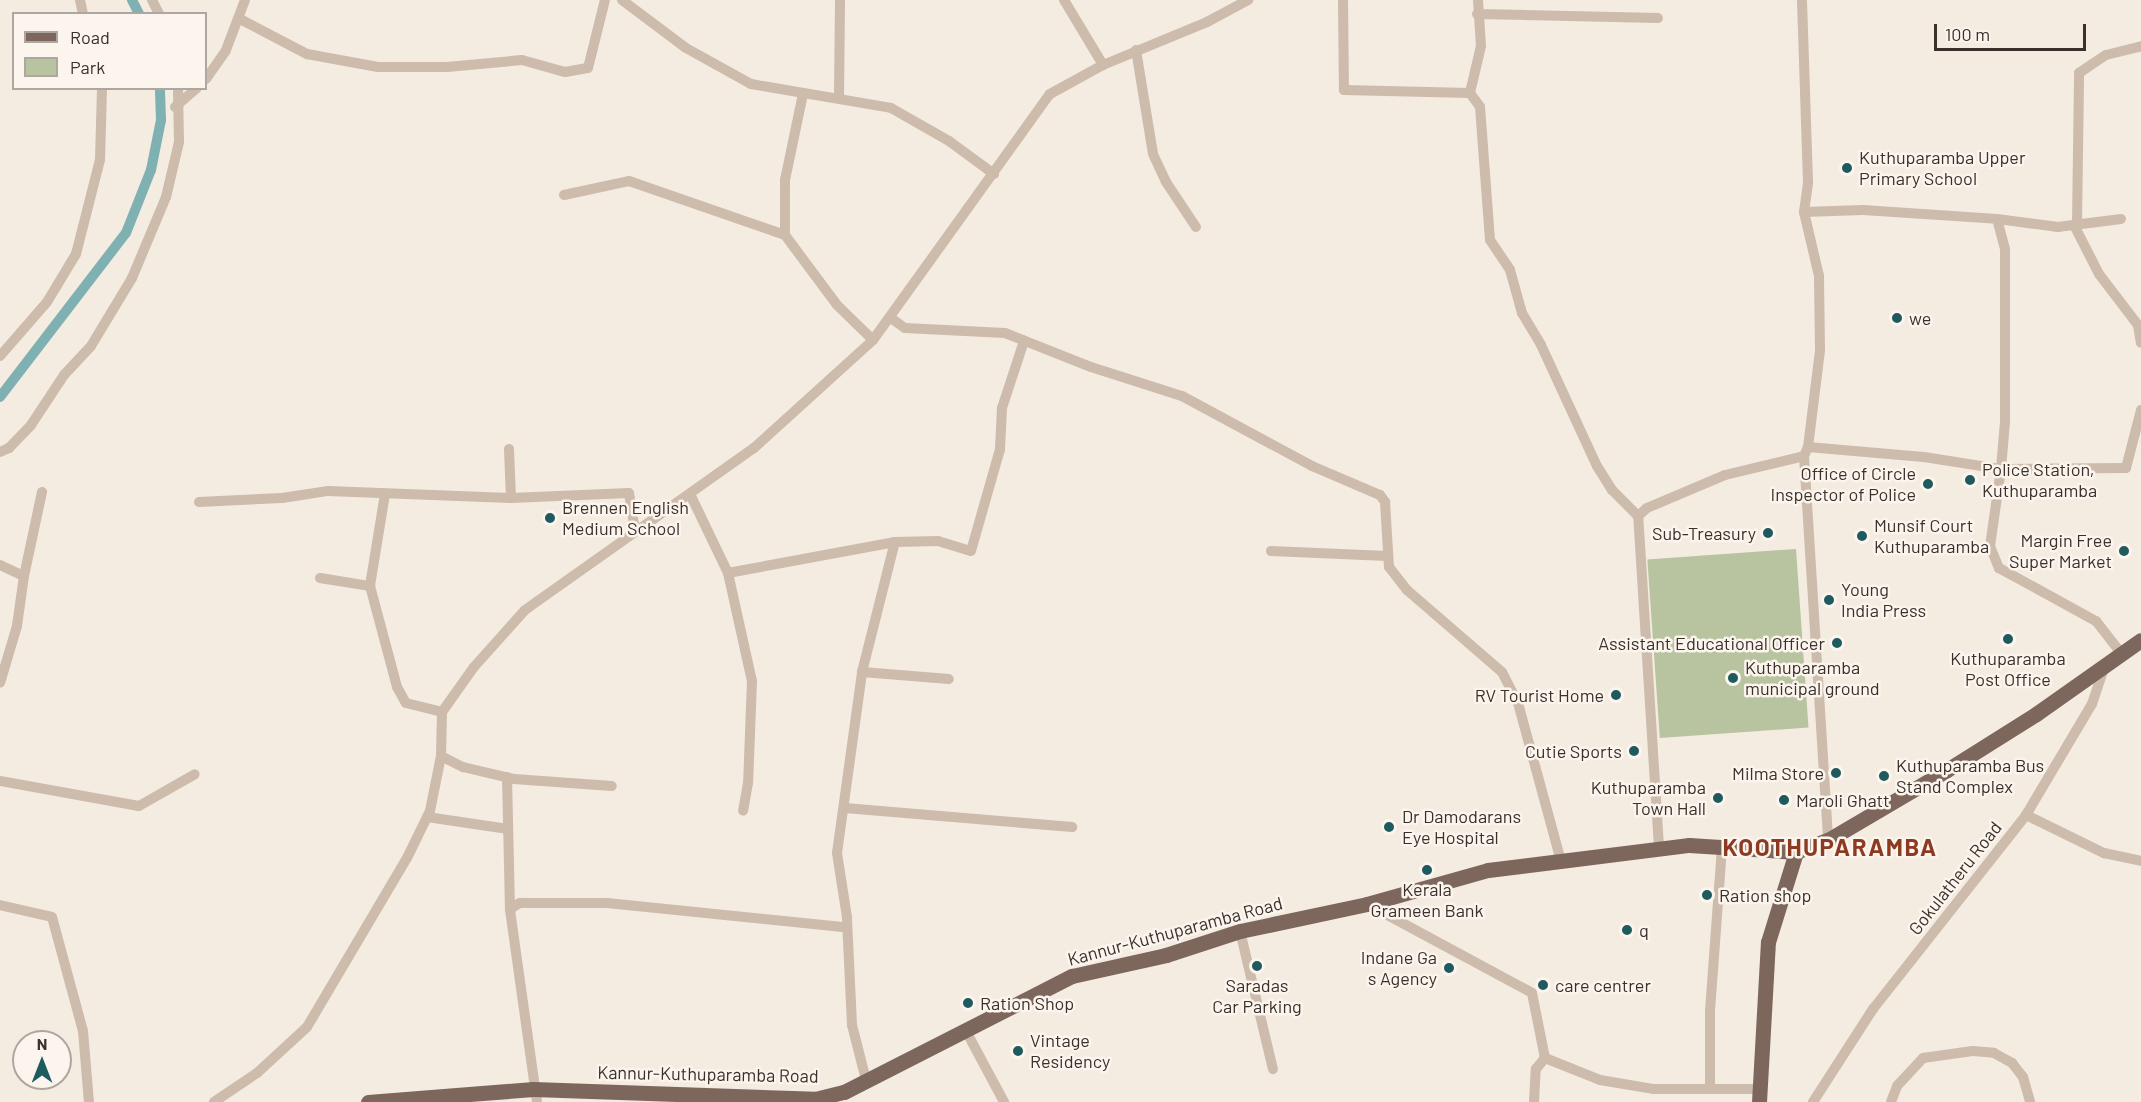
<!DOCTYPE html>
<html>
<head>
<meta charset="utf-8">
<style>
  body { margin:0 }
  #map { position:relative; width:2141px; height:1102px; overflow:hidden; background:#f4ebe1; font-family:Barlow,sans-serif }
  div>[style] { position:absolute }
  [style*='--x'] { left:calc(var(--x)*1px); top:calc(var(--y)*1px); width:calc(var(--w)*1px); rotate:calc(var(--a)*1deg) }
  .green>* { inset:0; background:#b8c4a0; transform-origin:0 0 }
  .canal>* { height:10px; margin:-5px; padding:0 5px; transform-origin:5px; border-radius:5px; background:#7fb0b2 }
  .street>* { height:10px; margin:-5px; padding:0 5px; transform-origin:5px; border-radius:5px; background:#cdbbac }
  .primary>* { height:15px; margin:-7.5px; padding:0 7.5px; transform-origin:7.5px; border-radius:7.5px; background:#7d675c }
  .dots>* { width:16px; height:16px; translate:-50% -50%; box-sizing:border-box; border:3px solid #fbf5ee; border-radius:50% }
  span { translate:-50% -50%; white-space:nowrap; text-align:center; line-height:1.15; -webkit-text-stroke:5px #fbf5ee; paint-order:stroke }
  .poi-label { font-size:18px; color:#3b302b }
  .left { translate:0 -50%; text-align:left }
  .right { translate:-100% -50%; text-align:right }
  .street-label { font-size:18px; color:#3b302b }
  .district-label { font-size:24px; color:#8c3b22; font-weight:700; letter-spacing:1.5px }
  .legend { position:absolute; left:12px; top:12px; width:195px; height:78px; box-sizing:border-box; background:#fbf5ee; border:2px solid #aea6a0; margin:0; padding:8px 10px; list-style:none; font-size:18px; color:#3b302b }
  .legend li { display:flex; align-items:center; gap:12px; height:30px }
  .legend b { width:30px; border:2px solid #aea6a0 }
  .north { position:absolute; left:12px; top:1030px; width:60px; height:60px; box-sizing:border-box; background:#fbf5ee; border:2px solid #aea6a0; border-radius:50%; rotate:0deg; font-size:16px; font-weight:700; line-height:24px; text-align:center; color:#3b302b }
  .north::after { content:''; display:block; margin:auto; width:21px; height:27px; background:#1f5a5e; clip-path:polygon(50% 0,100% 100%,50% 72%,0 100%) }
  .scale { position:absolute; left:1934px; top:24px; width:152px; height:27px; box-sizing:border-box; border:3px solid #3b302b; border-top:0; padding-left:8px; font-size:18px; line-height:21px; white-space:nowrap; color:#3b302b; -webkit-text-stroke:4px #fbf5ee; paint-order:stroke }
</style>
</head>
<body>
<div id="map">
  <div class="green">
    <i style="left:1796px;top:549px;width:179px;height:149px;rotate:86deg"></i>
  </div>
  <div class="canal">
    <i style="--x:132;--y:0;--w:16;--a:63"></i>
    <i style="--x:0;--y:397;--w:207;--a:-52.5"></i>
    <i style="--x:126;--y:233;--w:68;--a:-68.4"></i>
    <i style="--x:151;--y:170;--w:51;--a:-78.7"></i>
    <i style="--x:161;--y:120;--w:32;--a:-92"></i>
  </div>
  <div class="street">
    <i style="--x:80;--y:0;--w:14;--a:78"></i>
    <i style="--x:152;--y:0;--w:16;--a:63"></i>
    <i style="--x:622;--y:0;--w:80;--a:36.9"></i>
    <i style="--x:686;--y:48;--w:74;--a:29"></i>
    <i style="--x:751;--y:84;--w:142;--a:9.7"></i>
    <i style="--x:891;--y:108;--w:67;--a:29.6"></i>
    <i style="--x:949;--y:141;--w:56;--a:36.3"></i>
    <i style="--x:1064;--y:0;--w:76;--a:59"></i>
    <i style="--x:1343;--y:0;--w:90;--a:89.4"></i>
    <i style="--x:1344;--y:90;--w:126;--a:1.4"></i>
    <i style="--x:1478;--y:0;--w:46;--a:86.3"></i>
    <i style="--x:1481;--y:46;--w:48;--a:103.2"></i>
    <i style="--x:1470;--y:93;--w:17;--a:54"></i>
    <i style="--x:1480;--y:107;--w:133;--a:85.7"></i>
    <i style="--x:1490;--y:240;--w:36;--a:56"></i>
    <i style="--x:1510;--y:270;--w:45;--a:74.4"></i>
    <i style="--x:1522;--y:313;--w:37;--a:59"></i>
    <i style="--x:1541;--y:345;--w:133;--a:65.2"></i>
    <i style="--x:1597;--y:466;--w:28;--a:58"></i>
    <i style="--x:1612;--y:490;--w:37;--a:45"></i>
    <i style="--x:1477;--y:14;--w:181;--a:1.3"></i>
    <i style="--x:240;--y:19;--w:76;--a:27.6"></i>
    <i style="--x:307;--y:54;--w:72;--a:10.4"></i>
    <i style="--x:378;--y:67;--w:69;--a:0"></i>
    <i style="--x:447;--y:67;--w:75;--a:-5.3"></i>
    <i style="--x:522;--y:60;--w:45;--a:15.6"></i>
    <i style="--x:565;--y:72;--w:23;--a:-10"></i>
    <i style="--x:588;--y:68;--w:70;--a:-76"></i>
    <i style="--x:1136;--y:50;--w:105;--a:80.7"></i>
    <i style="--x:1153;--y:154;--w:31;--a:65"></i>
    <i style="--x:1166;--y:182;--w:54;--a:56.3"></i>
    <i style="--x:206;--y:79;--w:35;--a:-55"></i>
    <i style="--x:226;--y:50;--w:53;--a:-69.2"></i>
    <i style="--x:839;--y:97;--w:97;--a:-89.4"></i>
    <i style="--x:175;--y:107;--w:29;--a:-41"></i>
    <i style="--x:564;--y:195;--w:66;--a:-12.2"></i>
    <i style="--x:629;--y:181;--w:165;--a:19.1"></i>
    <i style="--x:785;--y:235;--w:87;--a:53.4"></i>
    <i style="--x:837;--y:305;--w:50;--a:44.2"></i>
    <i style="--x:1804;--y:212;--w:59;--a:-1.9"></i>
    <i style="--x:1863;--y:210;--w:134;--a:3.8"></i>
    <i style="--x:2121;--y:219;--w:64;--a:172.8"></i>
    <i style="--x:2058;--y:227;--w:62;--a:-172.5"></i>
    <i style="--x:1997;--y:219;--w:31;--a:75"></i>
    <i style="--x:2005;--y:249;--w:173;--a:90"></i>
    <i style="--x:2005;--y:422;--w:47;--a:94.9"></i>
    <i style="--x:2001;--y:469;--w:125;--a:-0.5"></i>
    <i style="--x:2126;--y:468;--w:60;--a:-75.5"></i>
    <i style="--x:2077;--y:223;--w:150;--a:-89.2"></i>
    <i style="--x:2079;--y:73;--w:32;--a:-34"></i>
    <i style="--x:2106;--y:55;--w:36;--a:-14"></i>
    <i style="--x:2074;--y:225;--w:55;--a:63"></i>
    <i style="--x:2099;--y:274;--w:64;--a:52.6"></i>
    <i style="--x:2138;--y:325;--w:18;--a:81"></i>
    <i style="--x:785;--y:235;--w:55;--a:-90"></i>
    <i style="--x:785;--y:180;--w:88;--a:-78.2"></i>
    <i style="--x:891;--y:318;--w:17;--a:36"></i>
    <i style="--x:905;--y:328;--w:100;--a:2.9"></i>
    <i style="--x:1005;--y:333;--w:92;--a:21.6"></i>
    <i style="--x:1091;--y:367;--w:96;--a:17.7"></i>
    <i style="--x:1182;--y:396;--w:148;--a:28.3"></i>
    <i style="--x:1312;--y:466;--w:74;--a:23.1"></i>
    <i style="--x:1380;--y:495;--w:9;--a:54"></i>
    <i style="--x:1385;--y:502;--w:65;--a:86.5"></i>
    <i style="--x:1389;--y:567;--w:29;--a:52"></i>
    <i style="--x:1407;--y:590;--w:125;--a:40.8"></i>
    <i style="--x:1502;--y:672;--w:35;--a:63"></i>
    <i style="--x:1518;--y:703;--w:164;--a:74.8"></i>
    <i style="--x:0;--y:356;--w:72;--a:-49"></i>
    <i style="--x:47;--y:302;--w:56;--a:-58.9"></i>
    <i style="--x:76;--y:254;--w:97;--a:-75.7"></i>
    <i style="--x:100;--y:160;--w:72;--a:-88.4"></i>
    <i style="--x:1808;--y:447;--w:116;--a:4.9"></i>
    <i style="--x:1924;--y:457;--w:78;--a:8.9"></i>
    <i style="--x:2001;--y:469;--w:78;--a:98.1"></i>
    <i style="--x:1990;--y:546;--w:24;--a:68"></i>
    <i style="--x:1999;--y:568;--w:111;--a:28.7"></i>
    <i style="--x:2096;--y:621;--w:41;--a:52"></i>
    <i style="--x:509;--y:449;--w:49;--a:87.7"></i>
    <i style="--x:0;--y:452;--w:10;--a:-24"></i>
    <i style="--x:9;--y:448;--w:32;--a:-46"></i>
    <i style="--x:31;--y:425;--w:60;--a:-56.6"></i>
    <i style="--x:64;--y:375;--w:40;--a:-47"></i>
    <i style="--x:91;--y:346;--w:79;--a:-58.9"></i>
    <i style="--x:132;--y:278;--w:88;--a:-67.2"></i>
    <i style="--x:166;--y:197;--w:57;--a:-76.7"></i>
    <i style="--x:179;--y:142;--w:54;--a:-91.1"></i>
    <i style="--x:1804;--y:456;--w:385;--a:86.4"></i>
    <i style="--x:385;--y:494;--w:93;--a:99.3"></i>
    <i style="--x:370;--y:586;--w:105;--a:75"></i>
    <i style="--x:397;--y:687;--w:18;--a:61"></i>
    <i style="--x:406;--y:703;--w:37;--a:14"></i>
    <i style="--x:690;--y:494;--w:88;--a:64.3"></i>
    <i style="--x:728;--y:573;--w:111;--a:77.5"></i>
    <i style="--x:752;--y:681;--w:102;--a:92.2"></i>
    <i style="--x:748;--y:783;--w:28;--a:100"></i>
    <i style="--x:199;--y:502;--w:83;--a:-2.8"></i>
    <i style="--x:282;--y:498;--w:47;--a:-8.7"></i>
    <i style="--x:328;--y:491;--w:183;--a:2.2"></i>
    <i style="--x:511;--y:498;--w:118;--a:-2.4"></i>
    <i style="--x:629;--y:493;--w:37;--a:81"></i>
    <i style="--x:1271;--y:551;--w:116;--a:2.5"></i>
    <i style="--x:0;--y:565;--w:26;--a:25"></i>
    <i style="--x:24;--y:576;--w:50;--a:98"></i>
    <i style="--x:17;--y:626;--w:59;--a:106.6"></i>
    <i style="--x:728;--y:573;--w:170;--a:-10.5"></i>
    <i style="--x:895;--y:542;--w:43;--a:-1.3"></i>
    <i style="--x:938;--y:541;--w:34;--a:17"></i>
    <i style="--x:971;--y:551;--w:106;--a:-74.1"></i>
    <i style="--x:1000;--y:449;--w:41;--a:-87.2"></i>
    <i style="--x:1002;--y:408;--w:71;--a:-71.8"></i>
    <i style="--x:24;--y:576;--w:86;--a:-77.9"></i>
    <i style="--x:320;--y:578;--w:51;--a:9.1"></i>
    <i style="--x:862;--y:672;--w:87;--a:4.6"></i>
    <i style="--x:441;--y:756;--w:25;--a:27"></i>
    <i style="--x:463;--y:767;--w:52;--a:13.2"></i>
    <i style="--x:514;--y:779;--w:98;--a:4.1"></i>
    <i style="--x:507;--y:777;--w:132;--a:88.7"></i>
    <i style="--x:0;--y:781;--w:141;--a:10.2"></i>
    <i style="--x:139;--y:806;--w:64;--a:-29.7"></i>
    <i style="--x:845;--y:808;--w:228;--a:4.8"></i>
    <i style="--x:2026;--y:815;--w:87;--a:26"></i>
    <i style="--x:2104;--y:853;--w:38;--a:12"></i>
    <i style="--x:427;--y:817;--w:82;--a:8.4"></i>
    <i style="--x:1659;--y:847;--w:332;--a:-93.6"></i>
    <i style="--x:1638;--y:516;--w:12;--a:-42"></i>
    <i style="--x:1647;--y:508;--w:85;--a:-22.9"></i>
    <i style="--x:1725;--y:475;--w:81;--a:-13.5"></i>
    <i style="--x:1804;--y:456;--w:10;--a:-66"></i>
    <i style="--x:1808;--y:447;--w:98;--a:-82.9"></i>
    <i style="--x:1820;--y:350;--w:74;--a:-90.8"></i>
    <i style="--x:1819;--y:276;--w:66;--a:-103.2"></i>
    <i style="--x:1804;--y:212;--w:30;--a:-82"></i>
    <i style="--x:1808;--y:182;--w:182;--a:-91.9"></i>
    <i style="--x:1367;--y:904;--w:187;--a:28.3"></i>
    <i style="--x:1532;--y:993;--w:66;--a:78.7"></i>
    <i style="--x:1545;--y:1058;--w:59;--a:21.8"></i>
    <i style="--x:1600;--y:1080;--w:55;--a:9.5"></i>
    <i style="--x:1654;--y:1089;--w:105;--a:0"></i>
    <i style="--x:0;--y:905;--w:53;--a:13"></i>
    <i style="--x:52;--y:917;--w:118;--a:74.8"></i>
    <i style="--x:83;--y:1031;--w:71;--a:85.2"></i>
    <i style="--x:1240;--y:931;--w:142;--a:76.6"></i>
    <i style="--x:966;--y:1031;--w:81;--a:61.8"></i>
    <i style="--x:866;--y:1080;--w:57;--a:-104.3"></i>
    <i style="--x:852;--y:1025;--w:108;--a:-92.7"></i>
    <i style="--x:847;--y:917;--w:65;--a:-98.9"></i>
    <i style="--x:837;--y:853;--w:183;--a:-82.1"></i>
    <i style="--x:862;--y:672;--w:134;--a:-75.8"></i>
    <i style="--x:1710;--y:1089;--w:78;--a:-90"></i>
    <i style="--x:1710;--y:1011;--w:162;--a:-85.8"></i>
    <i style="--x:214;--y:1102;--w:52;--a:-34"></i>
    <i style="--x:257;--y:1073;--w:68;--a:-42.6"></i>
    <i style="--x:307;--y:1027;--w:196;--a:-59.4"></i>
    <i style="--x:407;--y:858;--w:52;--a:-63.9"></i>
    <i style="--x:430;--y:811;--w:56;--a:-78.7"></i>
    <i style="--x:441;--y:756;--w:44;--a:-88.7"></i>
    <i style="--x:442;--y:712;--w:55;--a:-54.6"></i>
    <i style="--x:474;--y:667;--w:76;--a:-48.2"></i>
    <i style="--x:525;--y:610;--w:281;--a:-35.3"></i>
    <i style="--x:754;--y:448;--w:161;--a:-42.2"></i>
    <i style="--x:873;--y:340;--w:303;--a:-54.3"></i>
    <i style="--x:1050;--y:94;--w:60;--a:-28.7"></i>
    <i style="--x:1103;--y:65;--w:113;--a:-22.5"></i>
    <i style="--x:1207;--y:22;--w:47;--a:-28.2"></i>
    <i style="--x:537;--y:1102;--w:195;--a:-98"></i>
    <i style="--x:510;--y:909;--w:12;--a:-31"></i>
    <i style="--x:520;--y:903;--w:87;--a:0"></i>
    <i style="--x:607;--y:903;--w:239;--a:5.8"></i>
    <i style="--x:1534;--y:1102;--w:33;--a:-87"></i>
    <i style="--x:1536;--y:1069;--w:14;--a:-51"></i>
    <i style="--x:1813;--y:1102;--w:111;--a:-57.2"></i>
    <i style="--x:1873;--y:1009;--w:247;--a:-51.7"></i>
    <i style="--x:2026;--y:815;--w:129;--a:-59.3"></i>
    <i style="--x:2092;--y:704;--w:41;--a:-71.6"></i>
    <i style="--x:1891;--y:1102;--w:17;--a:-69"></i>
    <i style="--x:1897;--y:1086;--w:38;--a:-47"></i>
    <i style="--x:1923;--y:1058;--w:50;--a:-8"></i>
    <i style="--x:1973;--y:1051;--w:21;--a:5"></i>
    <i style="--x:1994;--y:1053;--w:21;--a:29"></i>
    <i style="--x:2012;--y:1063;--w:18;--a:52"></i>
    <i style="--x:2023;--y:1077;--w:26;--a:74"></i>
  </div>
  <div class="primary">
    <i style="--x:368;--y:1102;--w:166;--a:-4.5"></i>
    <i style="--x:533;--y:1089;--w:282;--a:2"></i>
    <i style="--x:815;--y:1099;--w:30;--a:-14"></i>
    <i style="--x:844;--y:1092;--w:256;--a:-27"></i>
    <i style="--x:1072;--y:976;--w:96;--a:-12.6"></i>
    <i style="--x:1166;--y:955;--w:78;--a:-18"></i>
    <i style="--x:1240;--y:931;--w:130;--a:-12"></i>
    <i style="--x:1367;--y:904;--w:126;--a:-15.7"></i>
    <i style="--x:1488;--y:870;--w:203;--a:-7.1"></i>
    <i style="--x:1689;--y:845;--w:107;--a:3.7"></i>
    <i style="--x:1759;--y:1102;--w:160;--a:-86.8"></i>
    <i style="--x:1768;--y:942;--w:94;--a:-72.7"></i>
    <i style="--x:1796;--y:852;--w:34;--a:-21"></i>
    <i style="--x:1828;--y:840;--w:138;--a:-30.5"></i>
    <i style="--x:1947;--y:770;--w:105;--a:-32.2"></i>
    <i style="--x:2036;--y:714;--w:128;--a:-35.2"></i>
  </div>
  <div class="dots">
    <i style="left:1847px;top:168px;background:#1f5a5e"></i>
    <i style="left:1897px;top:318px;background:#1f5a5e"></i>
    <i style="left:1970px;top:480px;background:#1f5a5e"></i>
    <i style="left:1928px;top:484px;background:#1f5a5e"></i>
    <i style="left:550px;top:518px;background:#1f5a5e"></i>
    <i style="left:1768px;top:533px;background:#1f5a5e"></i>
    <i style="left:1862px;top:536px;background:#1f5a5e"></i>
    <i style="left:2124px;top:551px;background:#1f5a5e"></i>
    <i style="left:1829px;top:600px;background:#1f5a5e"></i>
    <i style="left:2008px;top:639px;background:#1f5a5e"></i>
    <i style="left:1837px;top:643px;background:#1f5a5e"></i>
    <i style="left:1733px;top:678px;background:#1f5a5e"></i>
    <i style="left:1616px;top:695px;background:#1f5a5e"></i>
    <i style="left:1634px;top:751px;background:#1f5a5e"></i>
    <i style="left:1836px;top:773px;background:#1f5a5e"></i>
    <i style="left:1884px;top:776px;background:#1f5a5e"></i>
    <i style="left:1718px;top:798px;background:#1f5a5e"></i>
    <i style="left:1784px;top:800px;background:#1f5a5e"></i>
    <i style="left:1389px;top:827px;background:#1f5a5e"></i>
    <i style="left:1427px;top:870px;background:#1f5a5e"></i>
    <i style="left:1707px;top:895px;background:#1f5a5e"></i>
    <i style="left:1627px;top:930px;background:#1f5a5e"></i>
    <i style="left:1257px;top:966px;background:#1f5a5e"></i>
    <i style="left:1449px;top:968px;background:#1f5a5e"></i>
    <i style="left:1543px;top:985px;background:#1f5a5e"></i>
    <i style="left:968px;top:1003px;background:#1f5a5e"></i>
    <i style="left:1018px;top:1051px;background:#1f5a5e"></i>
  </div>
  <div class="poi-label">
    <span class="left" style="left:1859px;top:168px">Kuthuparamba Upper<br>Primary School</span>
    <span class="left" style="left:1909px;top:318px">we</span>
    <span class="left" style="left:1982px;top:480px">Police Station,<br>Kuthuparamba</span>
    <span class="right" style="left:1916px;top:484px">Office of Circle<br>Inspector of Police</span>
    <span class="left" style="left:562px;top:518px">Brennen English<br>Medium School</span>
    <span class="left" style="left:1874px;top:536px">Munsif Court<br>Kuthuparamba</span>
    <span class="right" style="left:1756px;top:533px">Sub-Treasury</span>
    <span class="right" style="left:2112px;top:551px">Margin Free<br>Super Market</span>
    <span class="left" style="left:1841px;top:600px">Young<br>India Press</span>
    <span class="right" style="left:1825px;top:643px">Assistant Educational Officer</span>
    <span style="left:2008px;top:669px">Kuthuparamba<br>Post Office</span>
    <span class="left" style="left:1745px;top:678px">Kuthuparamba<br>municipal ground</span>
    <span class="right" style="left:1604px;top:695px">RV Tourist Home</span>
    <span class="right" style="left:1622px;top:751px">Cutie Sports</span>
    <span class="left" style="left:1896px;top:776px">Kuthuparamba Bus<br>Stand Complex</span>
    <span class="right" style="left:1824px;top:773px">Milma Store</span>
    <span class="right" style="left:1706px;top:798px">Kuthuparamba<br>Town Hall</span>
    <span class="left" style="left:1796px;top:800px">Maroli Ghatt</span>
    <span class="left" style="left:1402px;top:827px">Dr Damodarans<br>Eye Hospital</span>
    <span style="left:1427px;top:900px">Kerala<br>Grameen Bank</span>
    <span class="left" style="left:1719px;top:895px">Ration shop</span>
    <span class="left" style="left:1639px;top:930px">q</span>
    <span class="right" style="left:1437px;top:968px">Indane Ga<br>s Agency</span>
    <span class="left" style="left:1555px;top:985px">care centrer</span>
    <span style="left:1257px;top:996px">Saradas<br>Car Parking</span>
    <span class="left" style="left:980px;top:1003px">Ration Shop</span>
    <span class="left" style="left:1030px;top:1051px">Vintage<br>Residency</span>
  </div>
  <div class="street-label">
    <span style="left:1955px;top:878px;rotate:-52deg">Gokulatheru Road</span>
    <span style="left:1175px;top:931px;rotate:-15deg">Kannur-Kuthuparamba Road</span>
    <span style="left:708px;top:1074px;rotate:1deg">Kannur-Kuthuparamba Road</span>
  </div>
  <div class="district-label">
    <span style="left:1830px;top:847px">KOOTHUPARAMBA</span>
  </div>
  <ul class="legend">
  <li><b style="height:8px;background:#7d675c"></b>Road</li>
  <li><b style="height:16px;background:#b8c4a0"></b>Park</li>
  </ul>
  <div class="north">N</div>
  <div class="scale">100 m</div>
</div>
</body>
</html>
